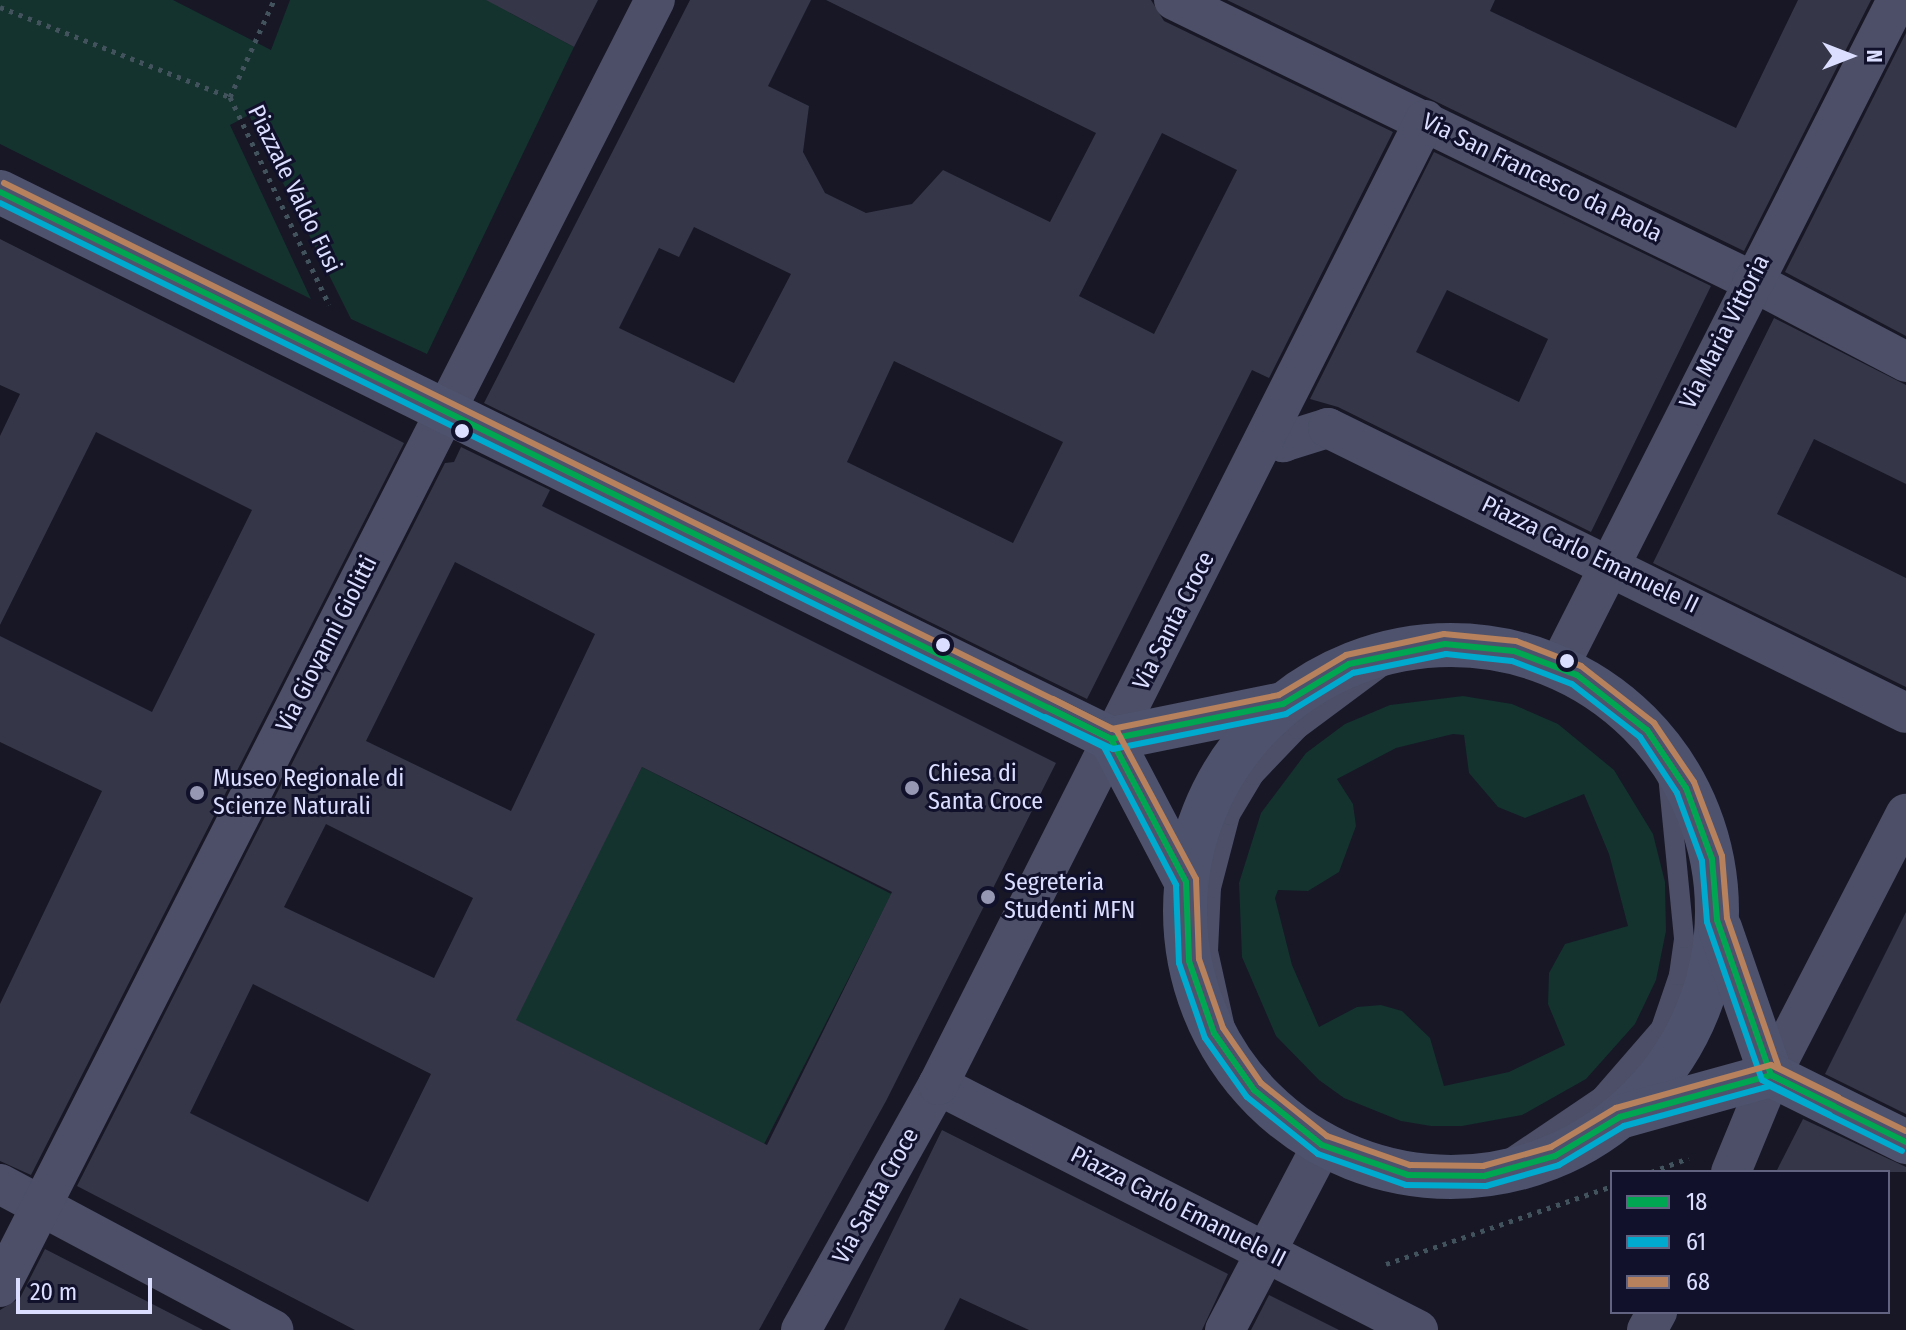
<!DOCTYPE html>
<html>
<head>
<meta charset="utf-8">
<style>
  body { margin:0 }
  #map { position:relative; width:1906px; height:1330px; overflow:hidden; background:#171726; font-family:"Fira Sans Condensed",sans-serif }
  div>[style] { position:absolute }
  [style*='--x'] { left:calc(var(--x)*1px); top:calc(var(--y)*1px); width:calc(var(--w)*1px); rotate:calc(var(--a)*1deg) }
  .green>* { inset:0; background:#14322e; transform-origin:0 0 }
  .building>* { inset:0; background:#353647 }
  .path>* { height:5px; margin-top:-2.5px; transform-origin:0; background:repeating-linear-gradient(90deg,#43535e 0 4px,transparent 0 10px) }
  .lane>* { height:20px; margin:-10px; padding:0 10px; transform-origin:10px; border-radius:10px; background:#4c4f67 }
  .street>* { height:40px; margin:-20px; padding:0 20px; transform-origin:20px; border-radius:20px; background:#4c4f67 }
  .secondary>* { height:44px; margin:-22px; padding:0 22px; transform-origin:22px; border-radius:22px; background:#4f526c }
  .secondary>.ring { margin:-22px; padding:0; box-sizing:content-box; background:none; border:44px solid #4f526c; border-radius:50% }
  .bus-1>* { height:6px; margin:-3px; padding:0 3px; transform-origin:3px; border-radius:3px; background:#00a651 }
  .bus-2>* { height:6px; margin:-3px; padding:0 3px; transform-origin:3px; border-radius:3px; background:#00a9ce }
  .bus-3>* { height:6px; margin:-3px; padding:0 3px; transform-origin:3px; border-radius:3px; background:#b6815c }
  .dots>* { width:22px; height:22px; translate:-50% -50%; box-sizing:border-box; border:4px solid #11112c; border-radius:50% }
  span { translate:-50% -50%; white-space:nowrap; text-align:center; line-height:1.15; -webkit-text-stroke:6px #11112c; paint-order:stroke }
  .street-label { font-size:24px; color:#dbdeff }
  .poi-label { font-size:24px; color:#dbdeff }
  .left { translate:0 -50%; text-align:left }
  .legend { position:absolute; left:1610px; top:1170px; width:280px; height:144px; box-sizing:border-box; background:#11112c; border:2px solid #626380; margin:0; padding:10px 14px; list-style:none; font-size:24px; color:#dbdeff }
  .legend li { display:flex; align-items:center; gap:16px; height:40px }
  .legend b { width:40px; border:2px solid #626380 }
  .north { position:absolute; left:1810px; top:16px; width:80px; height:80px; -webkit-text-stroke:6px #11112c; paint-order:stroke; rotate:90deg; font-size:22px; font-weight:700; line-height:32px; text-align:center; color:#dbdeff }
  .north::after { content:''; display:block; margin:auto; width:28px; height:36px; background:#dbdeff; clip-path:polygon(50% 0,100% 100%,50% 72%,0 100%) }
  .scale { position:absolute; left:16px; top:1278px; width:136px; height:36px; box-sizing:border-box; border:4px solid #dbdeff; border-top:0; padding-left:10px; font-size:24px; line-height:28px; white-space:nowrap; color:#dbdeff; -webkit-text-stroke:6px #11112c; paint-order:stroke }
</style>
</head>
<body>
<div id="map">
  <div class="green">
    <i style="clip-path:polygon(0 0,173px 0,271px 50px,290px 0,516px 0,510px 13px,574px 47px,427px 354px,351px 319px,249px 115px,230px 125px,311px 299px,0 144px)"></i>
    <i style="clip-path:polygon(evenodd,1463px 696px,1512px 704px,1558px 724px,1614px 770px,1653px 834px,1665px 882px,1666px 931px,1656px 980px,1635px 1024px,1586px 1079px,1522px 1115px,1462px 1126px,1431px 1126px,1401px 1121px,1344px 1098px,1319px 1080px,1276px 1036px,1242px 957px,1239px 883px,1261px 813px,1306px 753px,1345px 724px,1390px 705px,1463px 696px,1453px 734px,1464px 735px,1469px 773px,1498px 807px,1525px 818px,1584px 794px,1609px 854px,1628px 926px,1565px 944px,1549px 973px,1548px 1004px,1565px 1045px,1509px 1072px,1444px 1086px,1430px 1038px,1402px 1011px,1381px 1005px,1357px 1007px,1319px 1027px,1292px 965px,1275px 898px,1278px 890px,1308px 891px,1339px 872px,1356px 826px,1353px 804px,1337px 779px,1396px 748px,1453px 734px)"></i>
    <i style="left:642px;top:767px;width:280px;height:283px;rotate:27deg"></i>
  </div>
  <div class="building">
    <i style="clip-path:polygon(486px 0,598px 0,574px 47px)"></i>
    <i style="clip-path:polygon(evenodd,690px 0,811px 0,768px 86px,809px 106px,803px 152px,825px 193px,866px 213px,912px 204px,943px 170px,1050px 222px,1096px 133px,826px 0,1151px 0,1164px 21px,1393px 132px,1269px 378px,1252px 370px,1087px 699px,484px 403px,690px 0,1162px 133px,1237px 170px,1154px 334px,1079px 296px,1162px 133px,690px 0,694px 227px,791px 274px,734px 383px,619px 328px,659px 248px,679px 257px,694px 227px,690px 0,894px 361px,1063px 442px,1013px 543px,847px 462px,894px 361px)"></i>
    <i style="clip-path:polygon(1227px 0,1495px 0,1490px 11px,1736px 128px,1798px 0,1871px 0,1744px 251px)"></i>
    <i style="clip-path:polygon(1906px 33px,1906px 336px,1785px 272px)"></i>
    <i style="clip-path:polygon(evenodd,1434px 152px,1711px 286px,1591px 532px,1338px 407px,1310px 399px,1434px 152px,1447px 290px,1548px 339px,1519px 402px,1416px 352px,1447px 290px)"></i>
    <i style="clip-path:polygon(0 239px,404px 443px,31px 1175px,0 1161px,0 1004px,102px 791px,0 742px,0 636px,152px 712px,252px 510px,96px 432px,0 625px,0 436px,20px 394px,0 385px)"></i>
    <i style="clip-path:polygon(1774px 318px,1906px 385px,1906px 484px,1814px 439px,1777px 514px,1906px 578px,1906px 687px,1653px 563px)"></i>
    <i style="clip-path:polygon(evenodd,461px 447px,550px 490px,542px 506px,1056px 763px,886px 1101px,759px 1330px,355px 1330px,77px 1186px,445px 463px,454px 462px,461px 447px,455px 562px,595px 634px,511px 811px,366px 741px,455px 562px,461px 447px,642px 767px,892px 892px,767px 1145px,516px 1020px,642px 767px,461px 447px,326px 824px,473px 898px,434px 978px,284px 907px,326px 824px,461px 447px,253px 984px,431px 1074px,368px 1202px,190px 1113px,253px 984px)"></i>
    <i style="clip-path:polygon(1906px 912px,1906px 1114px,1825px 1074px)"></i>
    <i style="clip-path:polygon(1803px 1119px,1906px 1167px,1906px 1172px,1776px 1172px)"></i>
    <i style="clip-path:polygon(942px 1130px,1228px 1274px,1202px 1330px,1029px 1330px,960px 1298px,944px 1330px,844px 1330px)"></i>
    <i style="clip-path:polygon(45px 1249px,203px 1330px,0 1330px,0 1310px,20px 1298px)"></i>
    <i style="clip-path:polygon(1269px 1295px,1339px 1330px,1251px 1330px)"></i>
  </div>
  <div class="path">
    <i style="--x:0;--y:7;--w:247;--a:21.4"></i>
    <i style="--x:230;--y:97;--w:107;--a:-65.6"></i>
    <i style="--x:230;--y:97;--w:230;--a:64.5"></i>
    <i style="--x:1651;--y:1172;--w:40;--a:-20.2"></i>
    <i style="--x:1386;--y:1264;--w:239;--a:-19"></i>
  </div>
  <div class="lane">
    <i style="--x:1233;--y:1064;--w:116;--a:-102.5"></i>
    <i style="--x:1208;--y:951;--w:63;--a:-87.3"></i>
    <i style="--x:1211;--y:888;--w:75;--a:-75.4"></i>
    <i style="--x:1230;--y:815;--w:47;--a:-59"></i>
    <i style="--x:1254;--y:775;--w:64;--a:-46.3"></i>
    <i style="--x:1298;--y:729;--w:132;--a:-36.7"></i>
    <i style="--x:1484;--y:1176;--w:141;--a:-34"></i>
    <i style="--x:1601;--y:1097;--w:91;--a:-49"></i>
    <i style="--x:1661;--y:1028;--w:56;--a:-71.2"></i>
    <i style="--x:1679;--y:975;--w:37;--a:-82"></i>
    <i style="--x:1684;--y:938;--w:186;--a:-95.6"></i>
  </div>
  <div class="street">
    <i style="--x:1174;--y:0;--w:643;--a:25.93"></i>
    <i style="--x:1752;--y:281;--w:174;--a:27.7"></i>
    <i style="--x:1269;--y:435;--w:16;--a:27"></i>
    <i style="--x:1283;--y:442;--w:47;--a:-17.3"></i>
    <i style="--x:1328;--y:428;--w:644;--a:26.25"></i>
    <i style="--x:1559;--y:666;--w:747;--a:-63.09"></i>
    <i style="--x:938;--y:1085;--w:539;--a:27.04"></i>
    <i style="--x:1731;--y:1172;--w:105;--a:-67.6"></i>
    <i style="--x:1771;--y:1075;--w:294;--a:-62.7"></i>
    <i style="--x:0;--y:1184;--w:310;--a:28.1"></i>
    <i style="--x:0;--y:1287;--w:1444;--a:-63.03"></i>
    <i style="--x:801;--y:1330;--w:281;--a:-60.8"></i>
    <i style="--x:938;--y:1085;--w:1081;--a:-63.22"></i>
    <i style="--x:1225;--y:1330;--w:209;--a:-62.3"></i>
    <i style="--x:1647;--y:1330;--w:21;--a:-61"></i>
  </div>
  <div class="secondary">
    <i style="--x:0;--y:192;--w:1238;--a:26.21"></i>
    <i style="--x:1111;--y:739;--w:176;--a:-11.5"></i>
    <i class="ring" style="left:1185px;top:645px;width:488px;height:488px"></i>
    <i style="--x:1111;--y:739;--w:161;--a:62.3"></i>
    <i style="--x:1720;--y:928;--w:156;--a:70.9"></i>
    <i style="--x:1771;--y:1075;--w:151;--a:26.4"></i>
    <i style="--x:1623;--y:1116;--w:154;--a:-15.5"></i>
  </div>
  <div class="bus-1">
    <i style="--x:0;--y:192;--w:1238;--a:26.21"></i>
    <i style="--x:1111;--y:739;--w:161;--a:62.3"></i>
    <i style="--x:1186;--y:882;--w:79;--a:87.8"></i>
    <i style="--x:1189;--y:961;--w:76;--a:70.9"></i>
    <i style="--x:1214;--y:1033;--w:70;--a:54.9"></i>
    <i style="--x:1254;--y:1090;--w:87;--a:39"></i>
    <i style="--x:1322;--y:1145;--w:91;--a:19.2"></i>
    <i style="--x:1408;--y:1175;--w:76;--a:0.8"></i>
    <i style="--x:1484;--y:1176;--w:74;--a:-15.7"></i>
    <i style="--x:1555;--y:1156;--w:76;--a:-31"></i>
    <i style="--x:1620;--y:1117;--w:157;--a:-15.5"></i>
    <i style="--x:1771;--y:1075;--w:151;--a:26.4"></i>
    <i style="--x:1049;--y:708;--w:69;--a:26.6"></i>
    <i style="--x:1111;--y:739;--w:176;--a:-11.5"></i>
    <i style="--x:1283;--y:704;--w:77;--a:-31.2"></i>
    <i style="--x:1349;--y:664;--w:98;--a:-11.8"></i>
    <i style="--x:1445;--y:644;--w:69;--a:5.8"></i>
    <i style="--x:1514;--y:651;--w:67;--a:20.9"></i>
    <i style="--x:1577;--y:675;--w:89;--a:38.2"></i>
    <i style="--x:1647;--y:730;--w:70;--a:56.1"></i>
    <i style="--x:1686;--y:788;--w:76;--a:69.9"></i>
    <i style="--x:1712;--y:859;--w:61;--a:85.3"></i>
    <i style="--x:1717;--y:920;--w:164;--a:70.8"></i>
    <i style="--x:1771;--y:1075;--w:70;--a:26.2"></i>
  </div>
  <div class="bus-2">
    <i style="--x:0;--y:203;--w:1231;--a:26.23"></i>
    <i style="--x:1104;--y:747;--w:156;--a:62.4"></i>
    <i style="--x:1176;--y:885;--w:78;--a:87.8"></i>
    <i style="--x:1179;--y:963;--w:79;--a:70.9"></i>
    <i style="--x:1205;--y:1038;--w:72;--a:54.6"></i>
    <i style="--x:1247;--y:1097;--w:91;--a:38.8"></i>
    <i style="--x:1318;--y:1154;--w:93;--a:19.4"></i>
    <i style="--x:1406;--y:1185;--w:80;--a:0.7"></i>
    <i style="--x:1486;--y:1186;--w:76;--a:-16"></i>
    <i style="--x:1559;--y:1165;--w:76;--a:-31"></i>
    <i style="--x:1624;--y:1126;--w:151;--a:-15.3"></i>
    <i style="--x:1770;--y:1086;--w:147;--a:26.2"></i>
    <i style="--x:1045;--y:717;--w:75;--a:25.2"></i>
    <i style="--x:1113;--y:749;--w:177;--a:-11.4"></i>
    <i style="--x:1286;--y:714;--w:79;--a:-31.5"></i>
    <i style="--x:1353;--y:673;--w:95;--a:-11.5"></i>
    <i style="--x:1446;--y:654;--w:66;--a:6.1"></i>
    <i style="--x:1512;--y:661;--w:64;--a:21"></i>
    <i style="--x:1572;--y:684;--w:86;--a:37.9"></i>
    <i style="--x:1640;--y:737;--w:67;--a:56.5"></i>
    <i style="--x:1677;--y:793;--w:72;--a:69.8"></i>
    <i style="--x:1702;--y:861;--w:61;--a:85.3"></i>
    <i style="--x:1707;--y:922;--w:167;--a:70.8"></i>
    <i style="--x:1762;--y:1080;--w:76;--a:27.2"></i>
  </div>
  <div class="bus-3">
    <i style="--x:4;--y:183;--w:1241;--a:26.21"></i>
    <i style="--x:1117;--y:731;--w:168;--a:61.9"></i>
    <i style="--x:1196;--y:879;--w:80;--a:87.9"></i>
    <i style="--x:1199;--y:959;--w:73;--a:70.8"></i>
    <i style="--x:1223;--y:1028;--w:67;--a:55.4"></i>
    <i style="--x:1261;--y:1083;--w:85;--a:38.8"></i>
    <i style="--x:1327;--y:1136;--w:88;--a:19.3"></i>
    <i style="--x:1410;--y:1165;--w:73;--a:0.8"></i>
    <i style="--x:1483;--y:1166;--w:71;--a:-15.6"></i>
    <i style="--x:1551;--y:1147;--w:76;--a:-31"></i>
    <i style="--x:1616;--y:1108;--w:161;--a:-15.5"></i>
    <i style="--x:1771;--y:1065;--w:150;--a:26.1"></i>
    <i style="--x:1053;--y:699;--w:66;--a:27"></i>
    <i style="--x:1112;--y:729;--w:170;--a:-11.5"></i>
    <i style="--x:1279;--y:695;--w:78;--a:-30.8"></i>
    <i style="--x:1346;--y:655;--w:100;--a:-12.1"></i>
    <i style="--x:1444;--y:634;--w:72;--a:5.6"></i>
    <i style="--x:1516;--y:641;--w:70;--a:21"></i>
    <i style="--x:1581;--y:666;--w:93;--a:38"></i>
    <i style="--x:1654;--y:723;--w:71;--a:55.9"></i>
    <i style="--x:1694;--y:782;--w:79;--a:69.3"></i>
    <i style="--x:1722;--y:856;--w:62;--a:85.4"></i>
    <i style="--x:1727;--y:918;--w:159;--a:70.9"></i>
    <i style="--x:1779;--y:1068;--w:66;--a:26.2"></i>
  </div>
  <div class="dots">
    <i style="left:462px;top:431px;background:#dbdeff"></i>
    <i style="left:943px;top:645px;background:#dbdeff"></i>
    <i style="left:1567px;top:661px;background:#dbdeff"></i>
    <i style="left:912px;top:788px;background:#9698b3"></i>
    <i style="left:197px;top:793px;background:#9698b3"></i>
    <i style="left:988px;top:897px;background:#9698b3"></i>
  </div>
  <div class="street-label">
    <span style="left:1542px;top:178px;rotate:26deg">Via San Francesco da Paola</span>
    <span style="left:294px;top:189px;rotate:64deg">Piazzale Valdo Fusi</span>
    <span style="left:1725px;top:332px;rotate:-63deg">Via Maria Vittoria</span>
    <span style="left:1590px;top:555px;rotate:26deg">Piazza Carlo Emanuele II</span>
    <span style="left:1174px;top:621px;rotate:-63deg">Via Santa Croce</span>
    <span style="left:327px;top:644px;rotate:-63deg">Via Giovanni Giolitti</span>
    <span style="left:876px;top:1196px;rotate:-61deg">Via Santa Croce</span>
    <span style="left:1178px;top:1207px;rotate:27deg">Piazza Carlo Emanuele II</span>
  </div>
  <div class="poi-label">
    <span class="left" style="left:928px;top:788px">Chiesa di<br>Santa Croce</span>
    <span class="left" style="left:213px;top:793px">Museo Regionale di<br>Scienze Naturali</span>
    <span class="left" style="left:1004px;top:897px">Segreteria<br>Studenti MFN</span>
  </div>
  <ul class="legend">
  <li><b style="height:10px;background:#00a651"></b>18</li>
  <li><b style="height:10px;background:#00a9ce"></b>61</li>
  <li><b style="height:10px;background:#b6815c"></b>68</li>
  </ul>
  <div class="north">N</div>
  <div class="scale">20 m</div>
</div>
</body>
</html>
